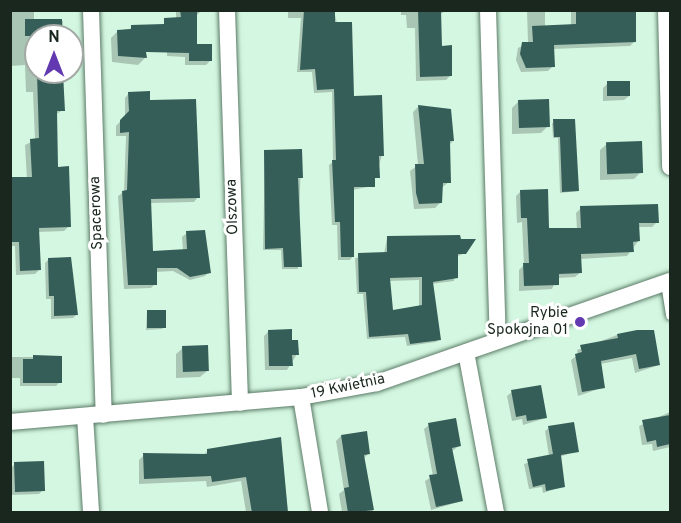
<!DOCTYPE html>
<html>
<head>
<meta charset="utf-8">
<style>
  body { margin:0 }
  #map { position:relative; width:681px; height:523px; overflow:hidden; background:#d4f7e1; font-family:Overpass,sans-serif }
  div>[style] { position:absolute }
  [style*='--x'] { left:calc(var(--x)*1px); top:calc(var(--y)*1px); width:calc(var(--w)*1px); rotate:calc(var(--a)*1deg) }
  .shadow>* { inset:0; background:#0003 }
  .building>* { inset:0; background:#365e59; transform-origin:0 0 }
  .roads { filter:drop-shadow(0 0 2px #5b7b67) drop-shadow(0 0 2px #5b7b67) }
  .lane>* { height:8px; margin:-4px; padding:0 4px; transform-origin:4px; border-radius:4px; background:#fff }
  .street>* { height:16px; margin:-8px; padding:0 8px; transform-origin:8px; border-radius:8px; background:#fff }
  .dots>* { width:16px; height:16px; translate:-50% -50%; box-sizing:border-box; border:3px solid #fff; border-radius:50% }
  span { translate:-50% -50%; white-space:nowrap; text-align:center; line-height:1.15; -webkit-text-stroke:6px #fff; paint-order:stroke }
  .street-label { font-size:15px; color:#1a271f }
  .poi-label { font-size:15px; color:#1a271f }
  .right { translate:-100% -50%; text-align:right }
  .frame { position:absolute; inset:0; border:12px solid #1a271f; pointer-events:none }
  .north { position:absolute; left:24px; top:24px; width:60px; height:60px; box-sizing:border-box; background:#fff; border:2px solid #a3a9a5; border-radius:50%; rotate:0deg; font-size:16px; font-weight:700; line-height:24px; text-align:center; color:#1a271f }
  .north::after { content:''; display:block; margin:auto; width:21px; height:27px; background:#6239b1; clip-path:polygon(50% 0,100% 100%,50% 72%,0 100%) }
</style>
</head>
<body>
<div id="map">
  <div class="shadow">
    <i style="clip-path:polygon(10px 10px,34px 10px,34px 22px,63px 21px,63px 36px,36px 36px,36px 72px,63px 72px,63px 110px,55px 115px,57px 169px,69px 226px,64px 231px,38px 232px,40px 269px,35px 274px,16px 275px,15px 246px,10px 246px,10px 180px,27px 179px,25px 145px,35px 140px,33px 92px,26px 92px,25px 65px,10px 66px)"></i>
    <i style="clip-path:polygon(176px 10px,202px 10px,195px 17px,196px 45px,211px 60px,206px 65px,185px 65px,185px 57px,167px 56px,167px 23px,176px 19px)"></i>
    <i style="clip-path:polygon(288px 10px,334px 10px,353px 98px,382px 155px,373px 186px,352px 190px,353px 256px,350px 260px,338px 260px,337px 225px,332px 225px,329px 165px,333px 162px,332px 92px,314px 93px,312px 72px,297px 72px,301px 18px,288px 18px)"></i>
    <i style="clip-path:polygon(401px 10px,448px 10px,440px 14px,441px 47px,451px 75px,446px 80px,416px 81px,415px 28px,407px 28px,406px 15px,401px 15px)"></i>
    <i style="clip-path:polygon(527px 10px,545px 10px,545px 27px,571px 26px,571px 10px,635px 10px,635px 41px,630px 46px,552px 49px,553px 66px,548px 71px,521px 72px,516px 60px,518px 48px,528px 43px)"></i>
    <i style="clip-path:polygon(144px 26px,145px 58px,138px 65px,112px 62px,111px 38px,118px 31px)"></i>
    <i style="clip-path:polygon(607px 84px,629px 96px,624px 100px,603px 101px,603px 88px)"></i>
    <i style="clip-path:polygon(129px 93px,149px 101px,198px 197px,194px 202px,150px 203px,152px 253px,183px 251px,182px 237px,187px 233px,209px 272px,205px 276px,190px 280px,173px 271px,155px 272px,155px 284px,151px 288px,124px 289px,118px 196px,124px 192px,126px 136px,116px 136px,116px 126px,125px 116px,125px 98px)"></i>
    <i style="clip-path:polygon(519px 101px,548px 126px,541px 133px,512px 134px,512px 108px)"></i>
    <i style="clip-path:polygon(418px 107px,450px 110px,453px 141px,449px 145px,449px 182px,441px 188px,440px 203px,435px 208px,414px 209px,410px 171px,418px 165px,413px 112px)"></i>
    <i style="clip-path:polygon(574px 120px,578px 191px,560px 193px,558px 138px,553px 138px,552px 123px)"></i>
    <i style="clip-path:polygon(607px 144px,641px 172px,634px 179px,600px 180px,600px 150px)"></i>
    <i style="clip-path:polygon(265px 151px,301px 151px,298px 269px,282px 269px,281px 250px,263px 250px)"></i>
    <i style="clip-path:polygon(521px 191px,547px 229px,577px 229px,576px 213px,581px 208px,657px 222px,652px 227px,638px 227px,639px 240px,627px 256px,580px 259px,581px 272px,575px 277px,557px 278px,552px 289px,519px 291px,519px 270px,524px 265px,522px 222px,517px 223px,516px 196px)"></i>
    <i style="clip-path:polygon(evenodd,387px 238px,465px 253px,456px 257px,454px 281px,431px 284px,439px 339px,436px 342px,407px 346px,405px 337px,367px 339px,363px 294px,357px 294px,355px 258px,384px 254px,387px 238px,419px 280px,419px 307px,392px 311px,389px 281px,419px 280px)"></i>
    <i style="clip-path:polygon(48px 260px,76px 315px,73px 318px,51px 319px,51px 299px,46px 299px,45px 263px)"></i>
    <i style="clip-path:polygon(147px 311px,164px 327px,162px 329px,146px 330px)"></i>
    <i style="clip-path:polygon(269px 331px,291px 342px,297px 354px,287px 370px,265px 370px,264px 336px)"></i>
    <i style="clip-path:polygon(617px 335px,659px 365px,635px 373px,632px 358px,600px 364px,604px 387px,578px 396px,571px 360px,578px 355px,577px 350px)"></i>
    <i style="clip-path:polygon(183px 348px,207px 371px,200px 377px,176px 378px,176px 354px)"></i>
    <i style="clip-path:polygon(10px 357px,60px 357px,60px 382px,56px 386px,20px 386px,20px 378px,10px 378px)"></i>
    <i style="clip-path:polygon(512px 392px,546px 418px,523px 425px,522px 419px,512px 421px,507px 396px)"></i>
    <i style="clip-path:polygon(670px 412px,670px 447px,653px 451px,652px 444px,642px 445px,639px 426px)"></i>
    <i style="clip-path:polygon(429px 425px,459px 446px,452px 451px,462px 501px,431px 510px,425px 481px,433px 476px,424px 429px)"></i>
    <i style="clip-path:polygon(549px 428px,577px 451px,559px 457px,564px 486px,543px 493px,542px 487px,529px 489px,524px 464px,549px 456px,545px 431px)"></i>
    <i style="clip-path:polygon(341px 436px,368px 454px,363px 459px,373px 512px,342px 512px,339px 494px,344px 490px,336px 441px)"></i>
    <i style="clip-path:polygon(280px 439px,288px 512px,246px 512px,241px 481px,207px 487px,206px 481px,139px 484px,139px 460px,144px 455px,203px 455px,208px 451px)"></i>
    <i style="clip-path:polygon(15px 464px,43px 490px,39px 494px,10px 495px,11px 468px)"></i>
  </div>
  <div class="building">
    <i style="clip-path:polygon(180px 10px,197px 10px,197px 44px,212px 44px,212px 61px,189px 61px,189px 53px,146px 52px,147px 58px,118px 56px,117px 30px,131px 29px,131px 25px,164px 24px,164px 18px,181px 17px)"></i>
    <i style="clip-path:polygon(304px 10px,335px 10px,335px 22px,352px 22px,354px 96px,382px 95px,384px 156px,379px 156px,380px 178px,375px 178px,375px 187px,354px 187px,354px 257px,341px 257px,340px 222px,335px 222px,332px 160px,336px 160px,334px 89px,317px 90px,315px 69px,300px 70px)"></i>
    <i style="clip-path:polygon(418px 10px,441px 10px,442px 46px,452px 45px,452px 76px,420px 77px)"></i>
    <i style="clip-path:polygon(576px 10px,636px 10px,636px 42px,554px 45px,555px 67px,526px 68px,520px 54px,522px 42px,533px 42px,532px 26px,576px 24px)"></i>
    <i style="left:62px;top:19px;width:17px;height:37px;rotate:90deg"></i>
    <i style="clip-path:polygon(63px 73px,65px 111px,57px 111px,58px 167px,69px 166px,71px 227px,39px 228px,41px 270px,20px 271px,19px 242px,10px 242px,10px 177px,32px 177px,30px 139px,39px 138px,37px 74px)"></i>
    <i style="left:630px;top:81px;width:15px;height:23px;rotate:90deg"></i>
    <i style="clip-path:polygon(150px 91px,150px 100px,196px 99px,200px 198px,151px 199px,153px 251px,187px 249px,186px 231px,205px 230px,211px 273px,190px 277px,177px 268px,157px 268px,157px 285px,128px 285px,122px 191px,127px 190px,129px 132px,120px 133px,120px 120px,129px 111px,128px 92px)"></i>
    <i style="left:549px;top:99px;width:28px;height:31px;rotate:88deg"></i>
    <i style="clip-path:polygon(418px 105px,451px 109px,454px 141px,450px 141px,451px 183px,443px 183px,442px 203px,419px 204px,416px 193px,415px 164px,424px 164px)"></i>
    <i style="clip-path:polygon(553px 119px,575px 119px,579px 191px,562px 192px,560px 137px,554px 137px)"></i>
    <i style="left:642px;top:141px;width:32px;height:36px;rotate:88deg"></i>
    <i style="clip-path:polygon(302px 149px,303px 178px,298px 178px,302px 267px,284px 267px,283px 248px,265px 249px,264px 150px)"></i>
    <i style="clip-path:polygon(548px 189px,549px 228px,581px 228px,580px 206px,658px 204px,659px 223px,639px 223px,640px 241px,633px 242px,634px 252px,581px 254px,582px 273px,559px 274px,559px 285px,524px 286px,523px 263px,529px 263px,527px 218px,521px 218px,520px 190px)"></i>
    <i style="clip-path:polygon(evenodd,460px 235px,461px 239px,476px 239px,466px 254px,458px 254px,458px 278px,433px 282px,441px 340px,410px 344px,408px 334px,369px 337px,366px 292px,359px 292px,358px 253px,387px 252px,387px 236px,460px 235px,422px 277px,422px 305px,393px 310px,390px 278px,422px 277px)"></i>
    <i style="clip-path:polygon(71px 257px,78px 315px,54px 316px,54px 296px,49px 296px,48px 258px)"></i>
    <i style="left:147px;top:310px;width:19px;height:18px"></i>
    <i style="clip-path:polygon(292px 329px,292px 340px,298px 340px,299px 355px,292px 355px,293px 366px,269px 366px,268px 330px)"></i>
    <i style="clip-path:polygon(637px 330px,654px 330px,660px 365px,639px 369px,636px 354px,601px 361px,605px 388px,582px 392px,575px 354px,582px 352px,580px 345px,618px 338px,617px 334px)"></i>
    <i style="left:208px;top:345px;width:26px;height:26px;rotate:88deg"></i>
    <i style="clip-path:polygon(33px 355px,62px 356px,62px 383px,23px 383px,23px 359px,33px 359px)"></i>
    <i style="clip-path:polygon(541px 385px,547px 418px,527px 421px,526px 415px,516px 417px,511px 390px)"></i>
    <i style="clip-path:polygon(670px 415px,670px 444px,657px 447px,656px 440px,647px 442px,642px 420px)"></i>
    <i style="clip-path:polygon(456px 418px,461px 446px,452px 448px,463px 501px,436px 507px,429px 475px,437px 474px,428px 423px)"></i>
    <i style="clip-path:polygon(574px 422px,579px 452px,561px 455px,565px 487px,546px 491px,545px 484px,533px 487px,527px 459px,553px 454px,548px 426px)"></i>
    <i style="clip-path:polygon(367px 431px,370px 454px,364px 455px,374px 510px,348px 513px,344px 488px,349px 487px,341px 435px)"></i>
    <i style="clip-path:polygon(281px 437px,288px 513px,252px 513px,246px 477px,212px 482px,211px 476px,144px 479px,143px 453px,207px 454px,207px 449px)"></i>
    <i style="left:44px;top:461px;width:30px;height:30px;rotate:88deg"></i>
  </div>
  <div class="roads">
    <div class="lane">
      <i style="--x:665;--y:283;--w:33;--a:81"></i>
    </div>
    <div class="street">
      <i style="--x:91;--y:10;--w:405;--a:88.2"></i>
      <i style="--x:227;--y:10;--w:393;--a:88.1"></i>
      <i style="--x:488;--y:10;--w:331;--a:88.3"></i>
      <i style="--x:666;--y:10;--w:157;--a:88.5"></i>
      <i style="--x:466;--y:352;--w:163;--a:79.4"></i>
      <i style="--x:301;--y:397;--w:117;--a:80.6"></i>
      <i style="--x:85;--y:416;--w:96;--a:86.4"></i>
      <i style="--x:10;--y:422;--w:292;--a:-4.9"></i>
      <i style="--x:301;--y:397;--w:77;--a:-10.4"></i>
      <i style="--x:377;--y:383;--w:310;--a:-19.2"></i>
    </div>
  </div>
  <div class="dots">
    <i style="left:580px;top:322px;background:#6239b1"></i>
  </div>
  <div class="street-label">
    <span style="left:233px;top:207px;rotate:-92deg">Olszowa</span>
    <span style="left:97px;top:213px;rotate:-92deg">Spacerowa</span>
    <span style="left:348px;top:387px;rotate:-12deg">19 Kwietnia</span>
  </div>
  <div class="poi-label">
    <span class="right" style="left:568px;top:322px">Rybie<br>Spokojna 01</span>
  </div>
  <div class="frame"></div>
  <div class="north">N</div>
</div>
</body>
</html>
